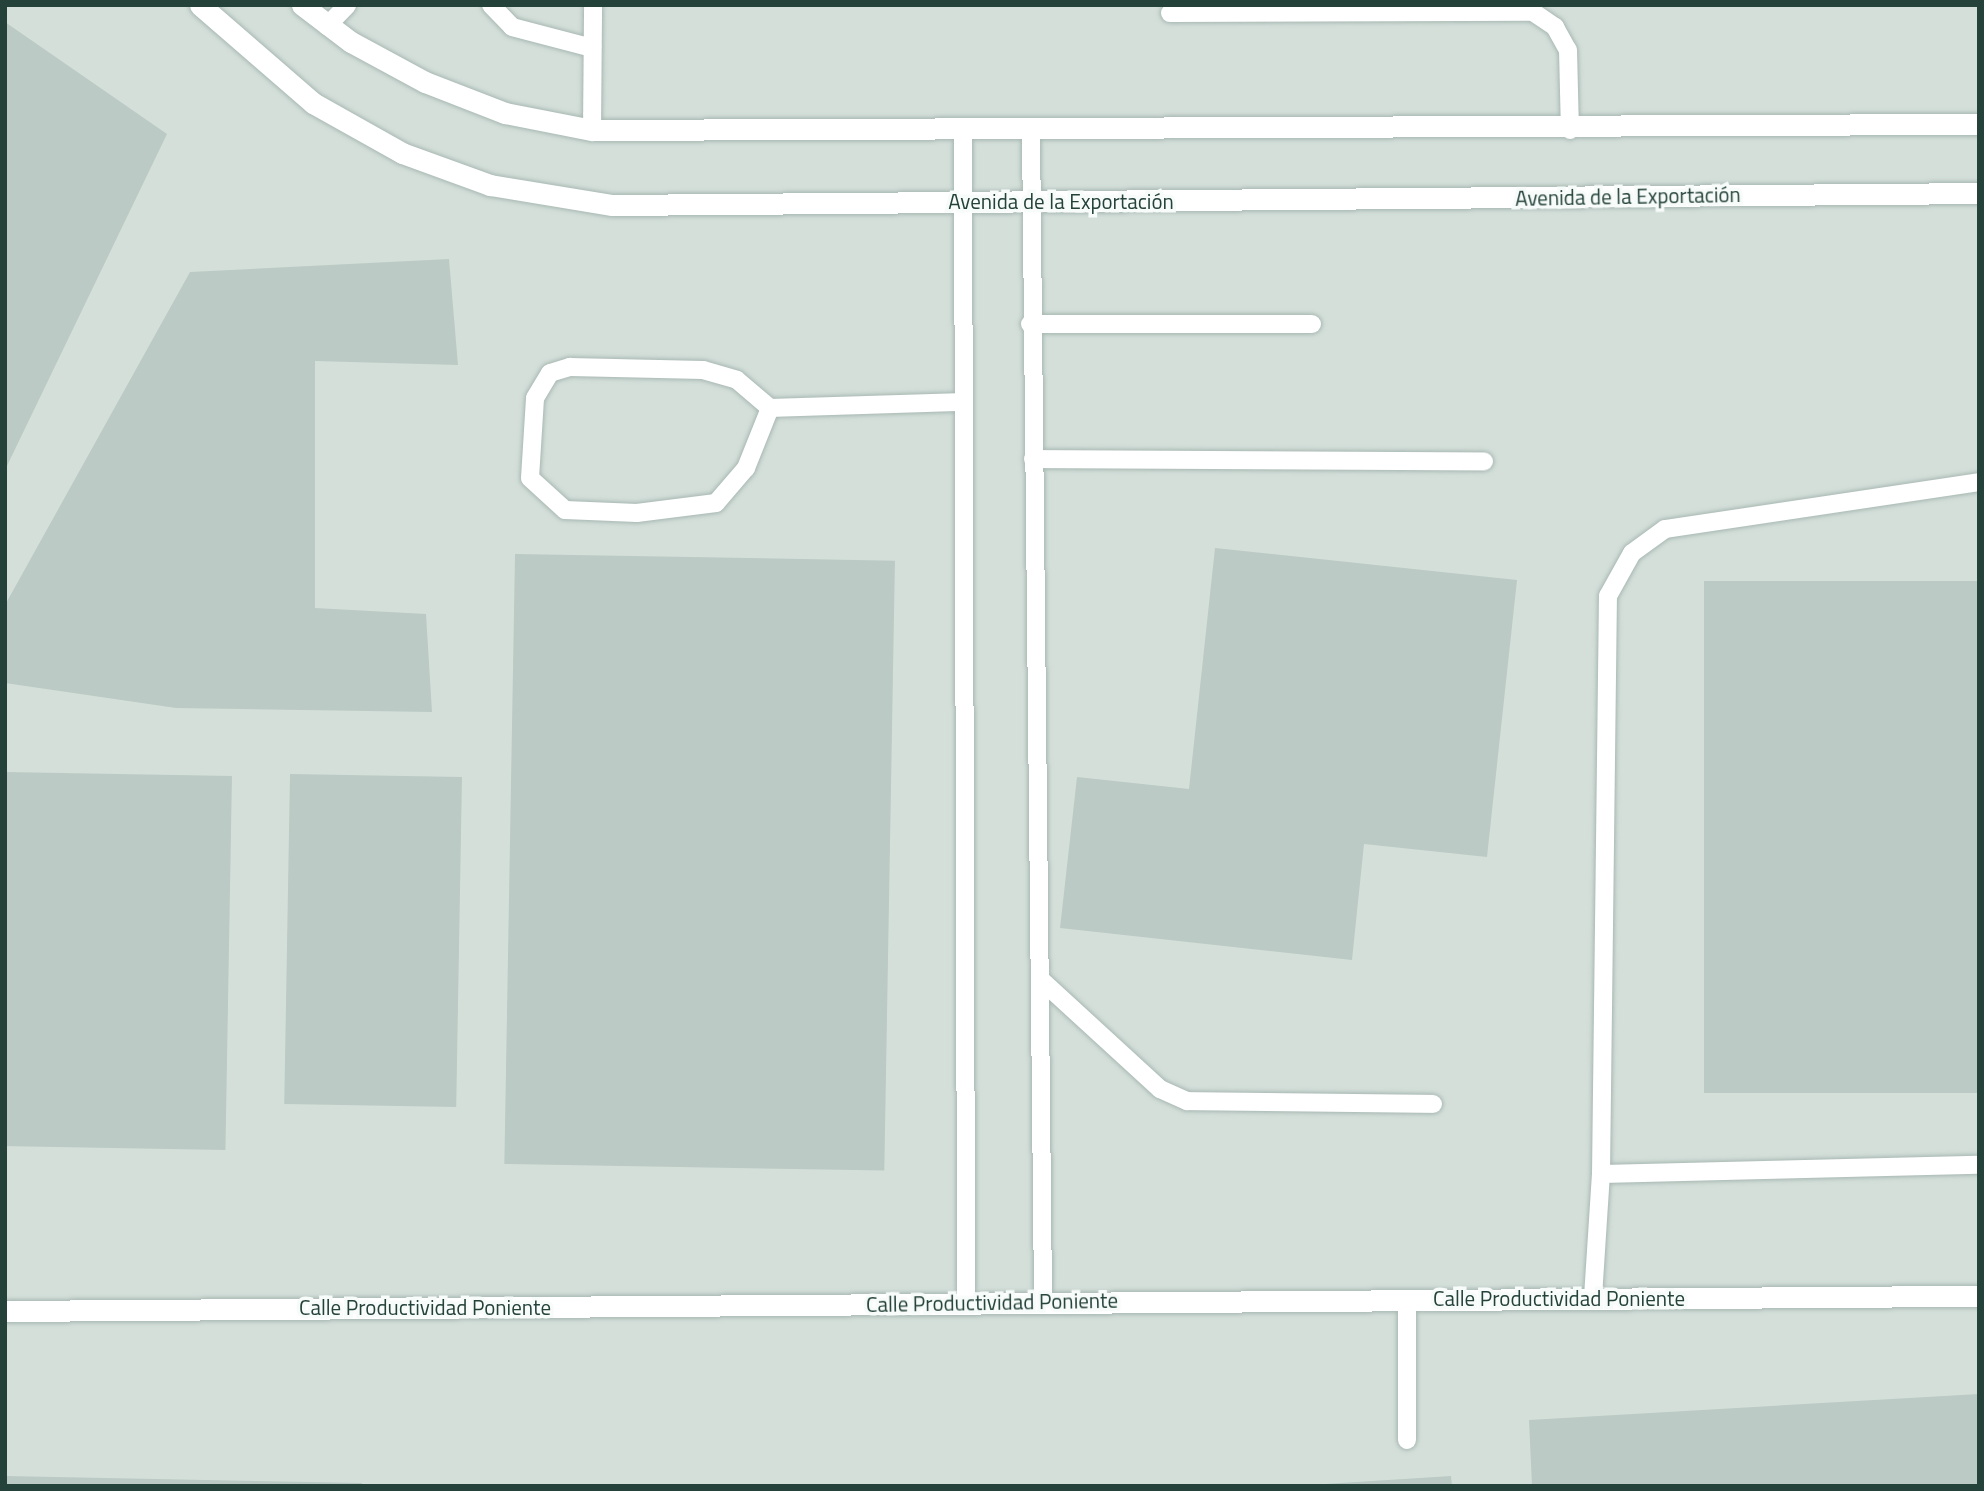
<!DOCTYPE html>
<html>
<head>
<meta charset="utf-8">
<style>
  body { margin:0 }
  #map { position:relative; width:1984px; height:1491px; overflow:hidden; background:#e6efeb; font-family:"Titillium Web",sans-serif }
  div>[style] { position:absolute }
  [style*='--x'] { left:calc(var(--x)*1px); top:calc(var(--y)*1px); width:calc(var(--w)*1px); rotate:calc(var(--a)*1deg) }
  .built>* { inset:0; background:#d4dfda; transform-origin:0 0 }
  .building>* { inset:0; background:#bbcac4; transform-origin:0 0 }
  .roads { filter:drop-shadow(0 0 2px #a8b8b2) drop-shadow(0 0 2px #a8b8b2) }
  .lane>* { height:18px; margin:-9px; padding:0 9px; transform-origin:9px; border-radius:9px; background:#fff }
  .street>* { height:21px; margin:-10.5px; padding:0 10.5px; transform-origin:10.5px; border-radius:10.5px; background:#fff }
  span { translate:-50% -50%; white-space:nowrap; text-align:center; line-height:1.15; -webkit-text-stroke:7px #f7fbf9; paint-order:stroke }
  .street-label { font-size:21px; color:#24423a }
  .frame { position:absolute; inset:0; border:7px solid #24423a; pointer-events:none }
</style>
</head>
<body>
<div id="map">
  <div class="built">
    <i style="left:5px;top:5px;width:1974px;height:1481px"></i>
  </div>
  <div class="building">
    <i style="clip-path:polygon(5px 22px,167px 134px,5px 470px)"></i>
    <i style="clip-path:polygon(449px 259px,458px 365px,315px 361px,315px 608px,426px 614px,432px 712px,176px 708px,5px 683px,5px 605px,190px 272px)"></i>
    <i style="clip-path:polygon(1215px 548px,1517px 580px,1487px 857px,1364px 844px,1352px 960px,1060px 928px,1077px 777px,1189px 789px)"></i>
    <i style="left:515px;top:554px;width:380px;height:610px;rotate:1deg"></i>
    <i style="left:1979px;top:581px;width:512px;height:275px;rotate:90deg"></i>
    <i style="left:5px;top:772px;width:227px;height:374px;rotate:1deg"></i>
    <i style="left:290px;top:774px;width:172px;height:330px;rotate:1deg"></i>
    <i style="clip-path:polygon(1979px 1394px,1979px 1486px,1532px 1486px,1529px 1420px)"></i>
    <i style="clip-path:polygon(5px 1476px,362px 1483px,362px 1486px,5px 1486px)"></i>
    <i style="clip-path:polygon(1451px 1476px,1452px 1486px,1325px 1486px,1325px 1484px)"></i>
  </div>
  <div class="roads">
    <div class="lane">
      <i style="--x:491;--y:5;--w:30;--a:46"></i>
      <i style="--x:512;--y:27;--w:83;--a:14.7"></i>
      <i style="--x:1170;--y:13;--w:363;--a:-0.2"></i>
      <i style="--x:1533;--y:12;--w:27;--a:34"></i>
      <i style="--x:1555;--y:27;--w:26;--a:61"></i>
      <i style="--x:1568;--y:50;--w:80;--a:88.6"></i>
      <i style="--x:327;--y:26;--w:29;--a:-46"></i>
      <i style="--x:592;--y:130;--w:125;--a:-89.5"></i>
      <i style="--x:963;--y:131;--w:1172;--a:89.85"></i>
      <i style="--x:1031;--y:131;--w:1171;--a:89.41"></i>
      <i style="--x:1030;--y:324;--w:282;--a:0"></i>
      <i style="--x:770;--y:408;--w:65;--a:111.8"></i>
      <i style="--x:746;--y:468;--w:46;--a:130.6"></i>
      <i style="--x:716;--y:503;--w:80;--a:172.8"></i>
      <i style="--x:637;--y:513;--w:72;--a:-177.6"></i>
      <i style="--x:565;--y:510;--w:47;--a:-137.6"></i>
      <i style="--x:530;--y:478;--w:80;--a:-86.4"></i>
      <i style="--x:535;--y:398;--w:29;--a:-59"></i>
      <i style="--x:550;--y:373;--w:21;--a:-17"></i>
      <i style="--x:570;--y:367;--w:133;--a:1.3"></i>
      <i style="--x:703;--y:370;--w:35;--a:16"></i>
      <i style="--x:737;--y:380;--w:43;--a:40.3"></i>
      <i style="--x:770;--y:408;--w:194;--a:-1.8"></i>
      <i style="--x:1033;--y:459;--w:451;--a:0.3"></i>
      <i style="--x:1040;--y:979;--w:163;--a:42.5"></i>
      <i style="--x:1160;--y:1089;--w:30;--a:24"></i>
      <i style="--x:1187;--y:1101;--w:246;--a:0.7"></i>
      <i style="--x:1601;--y:1174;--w:378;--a:-1.4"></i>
      <i style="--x:1593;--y:1297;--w:123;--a:-86.3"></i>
      <i style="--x:1601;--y:1174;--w:578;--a:-89.31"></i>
      <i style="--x:1608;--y:596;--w:49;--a:-60.8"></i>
      <i style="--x:1632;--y:553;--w:41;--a:-36"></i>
      <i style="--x:1665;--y:529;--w:317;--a:-8.5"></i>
      <i style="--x:1407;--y:1440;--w:141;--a:-90"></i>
    </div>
    <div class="street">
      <i style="--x:200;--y:5;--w:150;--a:40.9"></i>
      <i style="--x:313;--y:103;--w:102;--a:29.3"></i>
      <i style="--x:402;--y:153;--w:94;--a:20"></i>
      <i style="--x:490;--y:185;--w:124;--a:9.3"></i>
      <i style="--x:612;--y:205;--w:1367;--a:-0.5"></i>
      <i style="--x:302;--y:5;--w:61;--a:37.1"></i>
      <i style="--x:351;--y:42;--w:84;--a:28.4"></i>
      <i style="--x:425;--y:82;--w:86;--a:21.2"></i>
      <i style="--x:505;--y:113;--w:89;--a:11.1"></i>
      <i style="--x:592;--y:130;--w:1387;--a:-0.25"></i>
      <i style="--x:5;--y:1311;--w:1974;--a:-0.44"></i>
    </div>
  </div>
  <div class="street-label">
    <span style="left:1628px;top:196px;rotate:-1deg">Avenida de la Exportación</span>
    <span style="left:1061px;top:201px">Avenida de la Exportación</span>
    <span style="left:1559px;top:1298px">Calle Productividad Poniente</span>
    <span style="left:992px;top:1302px;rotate:-1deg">Calle Productividad Poniente</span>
    <span style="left:425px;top:1307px">Calle Productividad Poniente</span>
  </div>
  <div class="frame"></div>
</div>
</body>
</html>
